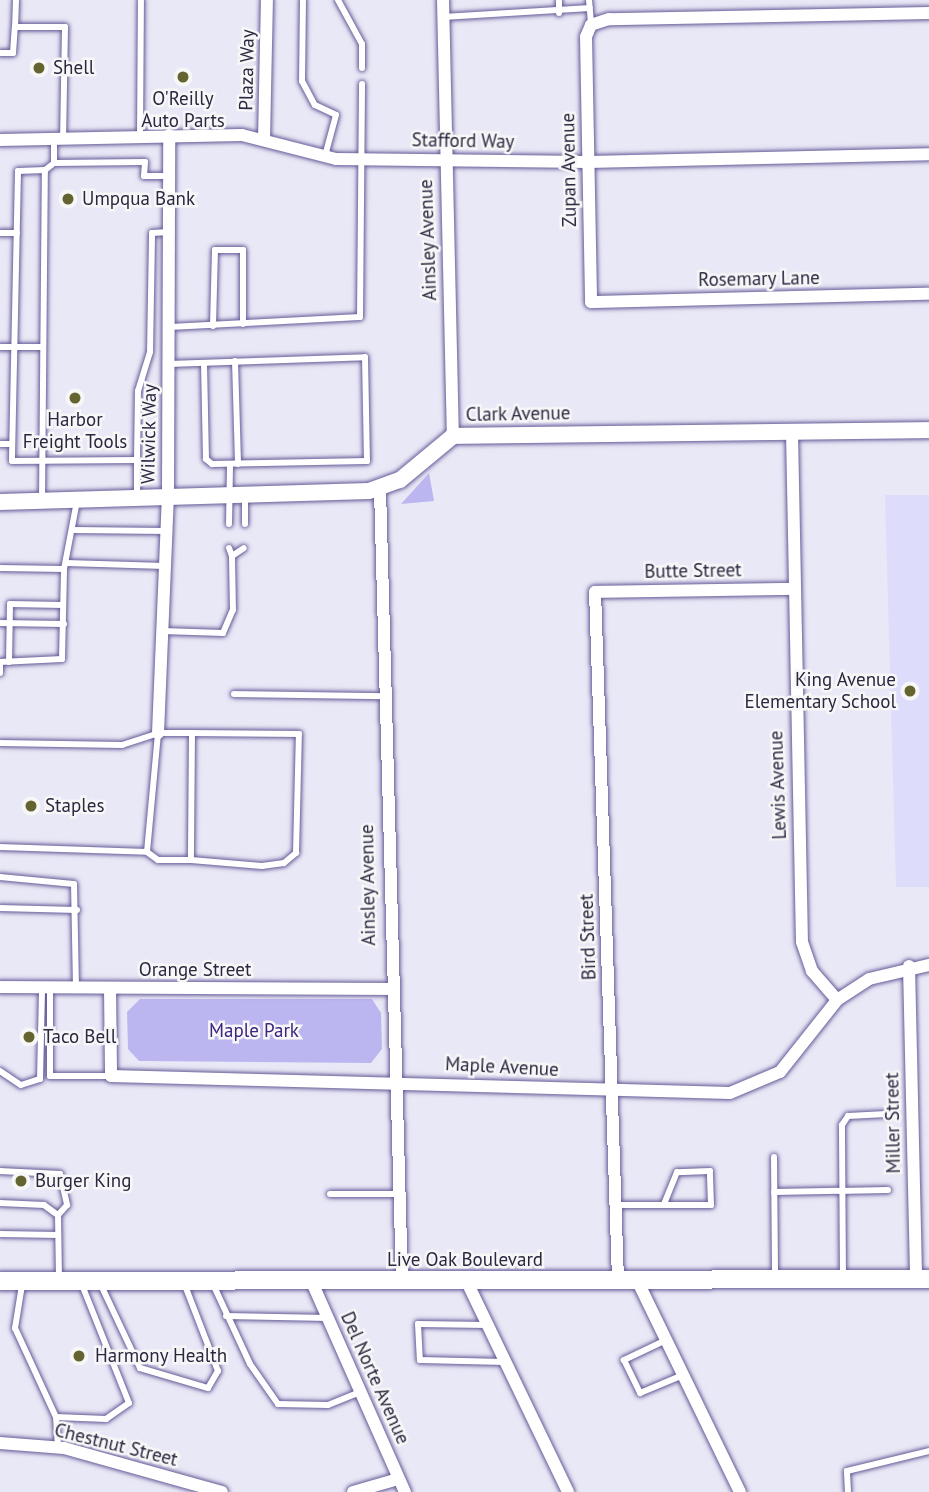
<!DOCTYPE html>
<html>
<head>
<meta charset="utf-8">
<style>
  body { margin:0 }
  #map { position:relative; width:929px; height:1492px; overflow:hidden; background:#e9e8f6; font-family:"PT Sans",sans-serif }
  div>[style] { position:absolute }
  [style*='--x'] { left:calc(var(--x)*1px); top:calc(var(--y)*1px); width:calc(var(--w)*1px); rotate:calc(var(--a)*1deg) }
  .built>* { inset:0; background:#dedcfb }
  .green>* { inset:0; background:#bcb6f0 }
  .roads { filter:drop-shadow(0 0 2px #645b98) drop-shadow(0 0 2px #645b98) }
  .service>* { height:6px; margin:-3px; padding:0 3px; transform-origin:3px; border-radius:3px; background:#fff }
  .minor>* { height:12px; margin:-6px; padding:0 6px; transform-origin:6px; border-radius:6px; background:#fff }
  .tertiary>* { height:16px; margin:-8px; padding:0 8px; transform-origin:8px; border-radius:8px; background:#fff }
  .secondary>* { height:18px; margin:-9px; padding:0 9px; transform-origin:9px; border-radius:9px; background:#fff }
  .dots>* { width:19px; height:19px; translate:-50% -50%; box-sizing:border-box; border:4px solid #f7f7f7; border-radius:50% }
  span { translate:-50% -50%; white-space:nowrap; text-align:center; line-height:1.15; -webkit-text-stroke:5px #f7f7f7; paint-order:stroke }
  .poi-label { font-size:19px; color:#2a2741 }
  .left { translate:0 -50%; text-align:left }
  .right { translate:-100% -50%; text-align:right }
  .street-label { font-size:19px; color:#2a2741 }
  .park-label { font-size:19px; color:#3d257f }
</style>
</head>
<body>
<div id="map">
  <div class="built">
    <i style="clip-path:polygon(885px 495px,929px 495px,929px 887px,896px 887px)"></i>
  </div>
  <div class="green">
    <i style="clip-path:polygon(429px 473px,434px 501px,401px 504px)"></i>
    <i style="clip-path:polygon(140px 999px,372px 999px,381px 1013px,382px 1049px,371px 1063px,139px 1061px,128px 1049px,127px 1012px)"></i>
  </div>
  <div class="roads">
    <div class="service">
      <i style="--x:16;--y:0;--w:27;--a:92"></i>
      <i style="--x:15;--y:27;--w:50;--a:0"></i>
      <i style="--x:65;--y:27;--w:111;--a:91"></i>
      <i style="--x:303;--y:0;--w:81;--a:90.7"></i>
      <i style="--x:302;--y:81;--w:27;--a:62"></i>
      <i style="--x:315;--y:105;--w:23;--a:25"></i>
      <i style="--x:336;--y:115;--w:42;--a:105"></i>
      <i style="--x:338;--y:0;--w:50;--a:61.4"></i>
      <i style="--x:362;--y:44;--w:24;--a:90"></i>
      <i style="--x:559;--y:0;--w:13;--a:90"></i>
      <i style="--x:589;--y:0;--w:25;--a:85"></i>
      <i style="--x:443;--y:17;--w:147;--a:-3.5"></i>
      <i style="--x:0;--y:53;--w:13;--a:0"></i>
      <i style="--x:13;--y:53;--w:26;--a:-86"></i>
      <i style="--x:140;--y:136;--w:136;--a:-89.6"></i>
      <i style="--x:54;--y:139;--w:24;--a:90"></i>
      <i style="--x:54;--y:163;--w:11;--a:142"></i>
      <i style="--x:45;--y:170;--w:27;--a:178"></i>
      <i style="--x:18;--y:171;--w:290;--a:91.2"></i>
      <i style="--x:12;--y:461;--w:125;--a:-0.5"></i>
      <i style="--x:137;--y:460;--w:69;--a:-89.2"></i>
      <i style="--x:138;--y:391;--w:41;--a:-72.9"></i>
      <i style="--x:150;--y:352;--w:119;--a:-89"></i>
      <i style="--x:152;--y:233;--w:17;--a:-3"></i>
      <i style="--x:54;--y:163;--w:91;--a:-0.6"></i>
      <i style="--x:145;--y:162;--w:14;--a:94"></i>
      <i style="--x:144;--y:176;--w:25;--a:0"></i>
      <i style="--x:0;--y:233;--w:17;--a:0"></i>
      <i style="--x:213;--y:326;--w:76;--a:-88.5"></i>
      <i style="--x:215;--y:250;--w:28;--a:0"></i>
      <i style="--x:243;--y:250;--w:74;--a:90"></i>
      <i style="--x:170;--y:327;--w:190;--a:-3"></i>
      <i style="--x:360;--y:317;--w:233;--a:-89.5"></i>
      <i style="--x:0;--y:347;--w:43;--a:0"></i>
      <i style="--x:235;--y:361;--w:103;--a:88.3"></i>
      <i style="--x:169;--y:364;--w:196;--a:-2"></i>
      <i style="--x:365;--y:357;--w:104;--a:88.9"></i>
      <i style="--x:367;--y:461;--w:155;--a:178.9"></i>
      <i style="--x:212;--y:464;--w:8;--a:-140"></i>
      <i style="--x:206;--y:459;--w:96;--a:-91.2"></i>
      <i style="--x:0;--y:444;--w:12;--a:0"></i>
      <i style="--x:137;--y:460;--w:36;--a:90"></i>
      <i style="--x:42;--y:500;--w:330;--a:-89.5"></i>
      <i style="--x:229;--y:524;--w:60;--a:-89"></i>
      <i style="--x:245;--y:524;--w:27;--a:-90"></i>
      <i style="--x:72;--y:530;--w:94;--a:0.6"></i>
      <i style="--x:229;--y:548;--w:9;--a:69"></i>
      <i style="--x:232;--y:556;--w:14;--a:-34"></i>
      <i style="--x:66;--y:563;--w:99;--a:1.7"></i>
      <i style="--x:0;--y:568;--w:64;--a:0.9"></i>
      <i style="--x:0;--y:623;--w:64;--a:0.9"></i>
      <i style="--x:162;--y:631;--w:61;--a:1.9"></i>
      <i style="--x:223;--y:633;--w:25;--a:-67"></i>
      <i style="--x:233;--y:610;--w:54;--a:-91.1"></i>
      <i style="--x:0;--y:662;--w:62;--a:-2.8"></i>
      <i style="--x:62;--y:659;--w:90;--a:-88.7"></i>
      <i style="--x:64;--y:569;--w:69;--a:-79.2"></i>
      <i style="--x:9;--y:662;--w:58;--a:-89"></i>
      <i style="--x:10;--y:604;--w:53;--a:1.1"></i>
      <i style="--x:0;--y:673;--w:11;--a:-90"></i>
      <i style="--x:234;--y:694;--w:150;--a:0.8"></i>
      <i style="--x:0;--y:743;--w:122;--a:0.9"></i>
      <i style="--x:122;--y:745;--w:38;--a:-18"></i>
      <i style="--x:158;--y:733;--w:34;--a:0"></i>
      <i style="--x:192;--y:733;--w:127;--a:90.5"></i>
      <i style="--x:191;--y:860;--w:33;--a:180"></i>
      <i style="--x:158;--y:860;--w:14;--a:-144"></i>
      <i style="--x:0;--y:847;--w:147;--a:1.9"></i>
      <i style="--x:147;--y:852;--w:120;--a:-84.7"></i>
      <i style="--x:191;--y:860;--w:71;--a:4.8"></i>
      <i style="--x:262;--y:866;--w:22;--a:-8"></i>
      <i style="--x:284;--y:863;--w:16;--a:-40"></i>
      <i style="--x:296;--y:853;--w:119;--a:-88.6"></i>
      <i style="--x:299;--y:734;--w:107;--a:-179.5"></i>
      <i style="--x:0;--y:877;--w:74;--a:5.4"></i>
      <i style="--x:74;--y:884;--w:103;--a:88.9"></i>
      <i style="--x:0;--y:908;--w:77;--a:1.5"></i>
      <i style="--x:50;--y:988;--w:88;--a:90"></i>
      <i style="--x:50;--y:1076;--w:61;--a:0"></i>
      <i style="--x:0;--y:1071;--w:25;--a:34"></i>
      <i style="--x:21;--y:1085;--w:20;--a:-18"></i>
      <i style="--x:40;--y:1079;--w:91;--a:-88.7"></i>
      <i style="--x:774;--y:1157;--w:121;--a:89.5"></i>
      <i style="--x:0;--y:1171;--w:60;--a:2.9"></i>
      <i style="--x:60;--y:1174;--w:32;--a:77"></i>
      <i style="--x:67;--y:1205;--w:13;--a:132"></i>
      <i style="--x:774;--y:1192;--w:114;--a:-1"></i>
      <i style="--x:330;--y:1194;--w:68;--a:0"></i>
      <i style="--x:0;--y:1203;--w:44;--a:2.6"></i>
      <i style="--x:44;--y:1205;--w:17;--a:36"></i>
      <i style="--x:58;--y:1215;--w:64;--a:89.1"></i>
      <i style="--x:616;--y:1205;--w:95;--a:0"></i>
      <i style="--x:711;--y:1205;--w:34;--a:-92"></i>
      <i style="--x:710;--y:1171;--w:33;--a:178"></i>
      <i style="--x:677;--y:1172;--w:35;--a:112"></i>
      <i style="--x:0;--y:1234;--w:58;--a:1"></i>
      <i style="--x:843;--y:1278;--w:153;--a:-90.4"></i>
      <i style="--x:842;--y:1125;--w:11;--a:-56"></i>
      <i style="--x:848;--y:1116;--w:38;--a:-3"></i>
      <i style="--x:212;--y:1282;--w:90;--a:65.1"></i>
      <i style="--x:250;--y:1364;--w:49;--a:55"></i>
      <i style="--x:278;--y:1404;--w:50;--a:1.1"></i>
      <i style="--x:328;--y:1405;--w:35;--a:-22"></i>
      <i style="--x:100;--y:1283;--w:94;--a:64.8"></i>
      <i style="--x:140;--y:1368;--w:71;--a:16.4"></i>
      <i style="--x:208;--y:1388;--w:20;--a:-60"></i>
      <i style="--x:218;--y:1371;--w:94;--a:-111.1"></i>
      <i style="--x:22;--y:1285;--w:44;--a:99.2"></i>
      <i style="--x:15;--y:1328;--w:98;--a:65.3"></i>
      <i style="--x:56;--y:1417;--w:30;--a:86"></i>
      <i style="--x:226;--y:1316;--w:102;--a:1.1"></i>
      <i style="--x:487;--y:1325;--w:69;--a:-179.2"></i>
      <i style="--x:418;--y:1324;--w:36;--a:87"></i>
      <i style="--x:420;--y:1360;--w:85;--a:1.3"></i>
      <i style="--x:666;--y:1340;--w:47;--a:154.5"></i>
      <i style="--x:624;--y:1360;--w:37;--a:64"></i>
      <i style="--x:640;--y:1393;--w:47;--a:-22.7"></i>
      <i style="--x:56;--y:1417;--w:50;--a:2.3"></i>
      <i style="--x:106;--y:1419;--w:28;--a:-35"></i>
      <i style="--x:129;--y:1403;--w:127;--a:-111.7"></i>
      <i style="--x:848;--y:1492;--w:21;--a:-93"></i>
      <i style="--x:847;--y:1471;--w:84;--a:-13.7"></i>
    </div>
    <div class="minor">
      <i style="--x:443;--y:0;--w:436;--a:88.7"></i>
      <i style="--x:929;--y:13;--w:320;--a:178.9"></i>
      <i style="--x:609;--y:19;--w:19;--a:162"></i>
      <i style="--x:591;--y:25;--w:13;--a:113"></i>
      <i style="--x:586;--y:37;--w:265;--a:88.9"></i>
      <i style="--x:591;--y:302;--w:338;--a:-1.4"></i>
      <i style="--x:0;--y:140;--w:242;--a:-1.2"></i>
      <i style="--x:242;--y:135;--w:97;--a:14.3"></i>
      <i style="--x:336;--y:159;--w:252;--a:0.7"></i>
      <i style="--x:588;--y:162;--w:341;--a:-1.3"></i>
      <i style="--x:264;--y:140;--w:140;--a:-88.8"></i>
      <i style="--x:792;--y:432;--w:510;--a:88.88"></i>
      <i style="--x:802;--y:942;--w:31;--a:71"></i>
      <i style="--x:812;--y:971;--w:38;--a:49"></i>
      <i style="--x:380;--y:489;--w:792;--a:88.41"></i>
      <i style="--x:158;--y:733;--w:238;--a:-87.6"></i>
      <i style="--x:168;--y:495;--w:360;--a:-89.8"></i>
      <i style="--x:909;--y:966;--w:313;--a:88.7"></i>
      <i style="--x:0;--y:987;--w:390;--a:0.3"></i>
      <i style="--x:110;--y:989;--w:87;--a:89.3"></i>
      <i style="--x:111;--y:1076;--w:619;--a:1.57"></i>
      <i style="--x:730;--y:1093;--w:54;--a:-22.8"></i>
      <i style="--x:780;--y:1072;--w:92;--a:-51.6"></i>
      <i style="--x:837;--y:1000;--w:38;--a:-33"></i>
      <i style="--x:869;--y:979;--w:62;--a:-13.1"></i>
      <i style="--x:311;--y:1280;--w:232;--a:66.1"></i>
      <i style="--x:618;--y:1280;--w:688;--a:-91.91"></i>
      <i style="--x:595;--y:592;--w:197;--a:-0.9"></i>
      <i style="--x:637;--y:1280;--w:236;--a:64.1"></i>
      <i style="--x:467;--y:1282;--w:233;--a:64.3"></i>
      <i style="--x:0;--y:1443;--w:64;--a:4.5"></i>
      <i style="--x:64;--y:1448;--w:164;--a:15.6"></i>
      <i style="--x:353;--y:1492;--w:47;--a:-16.1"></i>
    </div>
    <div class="tertiary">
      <i style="--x:0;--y:502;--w:369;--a:-1.7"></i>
      <i style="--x:369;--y:491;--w:33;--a:-20"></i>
      <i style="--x:400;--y:480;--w:69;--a:-39.7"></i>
      <i style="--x:453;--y:436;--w:476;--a:-0.7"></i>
    </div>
    <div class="secondary">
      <i style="--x:0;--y:1281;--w:929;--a:-0.12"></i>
    </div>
  </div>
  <div class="dots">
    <i style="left:39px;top:68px;background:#646431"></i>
    <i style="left:183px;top:77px;background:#646431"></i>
    <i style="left:68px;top:199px;background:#646431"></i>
    <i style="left:75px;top:398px;background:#646431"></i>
    <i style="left:910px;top:691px;background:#646431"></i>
    <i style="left:31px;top:806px;background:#646431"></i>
    <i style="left:29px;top:1037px;background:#646431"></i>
    <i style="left:21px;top:1181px;background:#646431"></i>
    <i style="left:79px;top:1356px;background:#646431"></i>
  </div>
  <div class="poi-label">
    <span class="left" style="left:53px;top:68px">Shell</span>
    <span style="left:183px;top:110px">O'Reilly<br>Auto Parts</span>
    <span class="left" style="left:82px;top:199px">Umpqua Bank</span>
    <span style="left:75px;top:431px">Harbor<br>Freight Tools</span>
    <span class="right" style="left:896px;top:691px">King Avenue<br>Elementary School</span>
    <span class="left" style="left:45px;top:806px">Staples</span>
    <span class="left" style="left:43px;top:1037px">Taco Bell</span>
    <span class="left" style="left:35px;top:1181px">Burger King</span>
    <span class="left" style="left:95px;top:1356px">Harmony Health</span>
  </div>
  <div class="street-label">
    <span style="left:247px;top:70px;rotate:-89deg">Plaza Way</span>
    <span style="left:463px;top:141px;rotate:1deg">Stafford Way</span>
    <span style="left:569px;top:170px;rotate:-91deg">Zupan Avenue</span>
    <span style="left:428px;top:240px;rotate:-92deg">Ainsley Avenue</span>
    <span style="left:759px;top:279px;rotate:-1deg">Rosemary Lane</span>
    <span style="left:518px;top:414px;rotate:-1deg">Clark Avenue</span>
    <span style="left:149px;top:434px;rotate:-89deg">Wilwick Way</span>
    <span style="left:693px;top:571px;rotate:-1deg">Butte Street</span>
    <span style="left:778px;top:785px;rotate:-92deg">Lewis Avenue</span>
    <span style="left:368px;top:885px;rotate:-91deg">Ainsley Avenue</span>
    <span style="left:588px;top:937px;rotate:-92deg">Bird Street</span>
    <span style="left:195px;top:970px">Orange Street</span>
    <span style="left:502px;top:1067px;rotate:3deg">Maple Avenue</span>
    <span style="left:893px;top:1123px;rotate:-91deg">Miller Street</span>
    <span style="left:465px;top:1260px">Live Oak Boulevard</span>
    <span style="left:375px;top:1378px;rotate:66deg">Del Norte Avenue</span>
    <span style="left:116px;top:1445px;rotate:14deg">Chestnut Street</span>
  </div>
  <div class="park-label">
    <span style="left:254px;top:1031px">Maple Park</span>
  </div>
</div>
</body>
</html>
